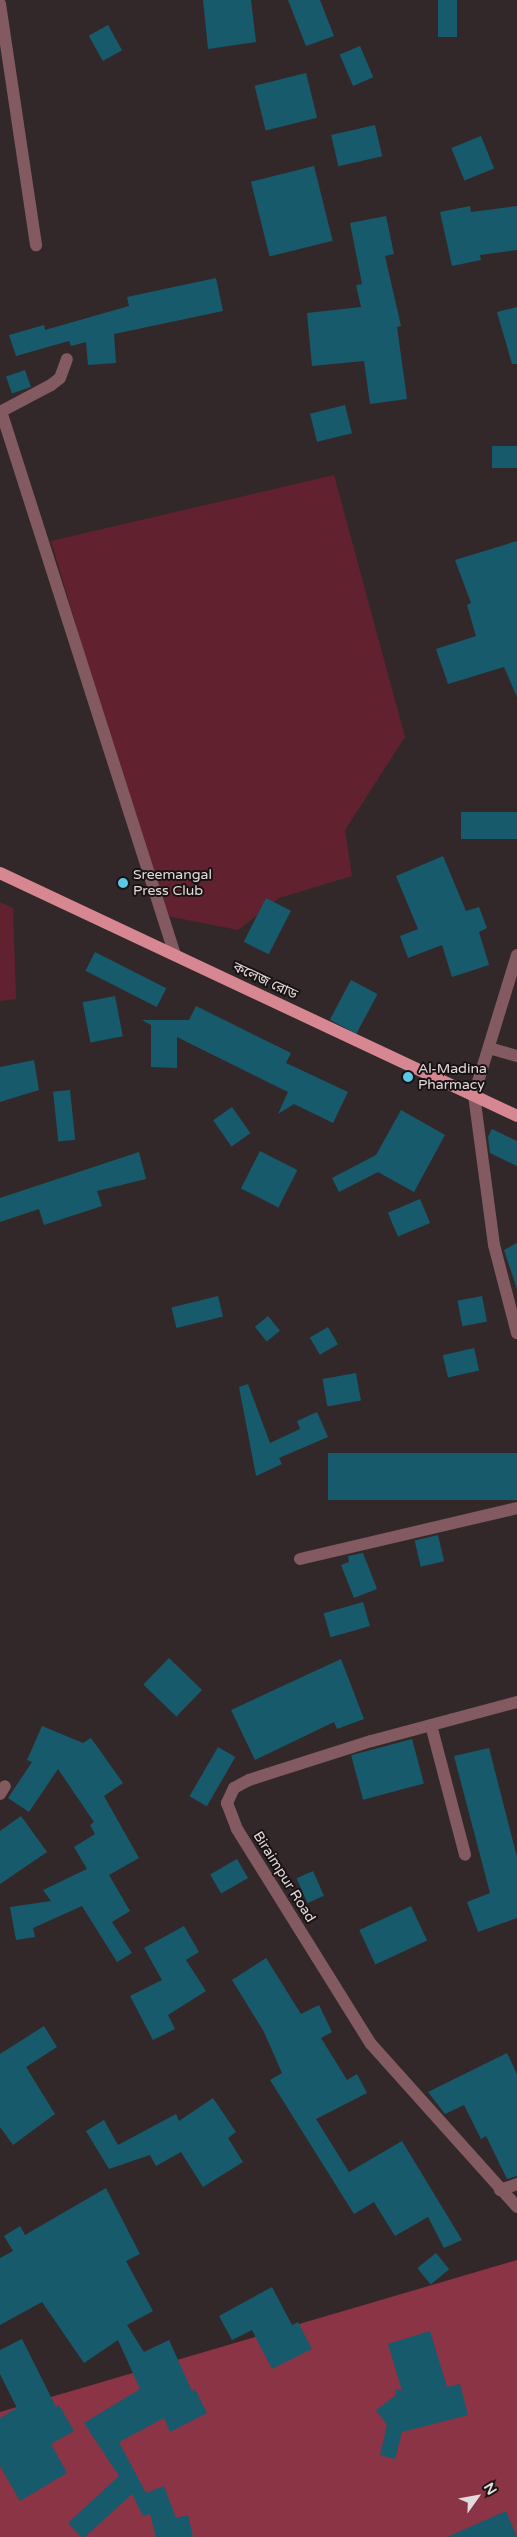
<!DOCTYPE html>
<html>
<head>
<meta charset="utf-8">
<style>
  body { margin:0 }
  #map { position:relative; width:517px; height:2537px; overflow:hidden; background:#332829; font-family:"Varela Round","Noto Sans Bengali",sans-serif }
  div>[style] { position:absolute }
  [style*='--x'] { left:calc(var(--x)*1px); top:calc(var(--y)*1px); width:calc(var(--w)*1px); rotate:calc(var(--a)*1deg) }
  .green>* { inset:0; background:#62212e }
  .forest>* { inset:0; background:#8a3446 }
  .building>* { inset:0; background:#175a6c; transform-origin:0 0 }
  .minor>* { height:12px; margin:-6px; padding:0 6px; transform-origin:6px; border-radius:6px; background:#825a5f }
  .major>* { height:12px; margin:-6px; padding:0 6px; transform-origin:6px; border-radius:6px; background:#d78792 }
  .dots>* { width:14px; height:14px; translate:-50% -50%; box-sizing:border-box; border:2px solid #181213; border-radius:50% }
  span { translate:-50% -50%; white-space:nowrap; text-align:center; line-height:1.15; -webkit-text-stroke:4px #181213; paint-order:stroke }
  .poi-label { font-size:14px; color:#e2dadb }
  .left { translate:0 -50%; text-align:left }
  .street-label { font-size:14px; color:#e2dadb }
  .north { position:absolute; left:452px; top:2472px; width:50px; height:50px; -webkit-text-stroke:4px #181213; paint-order:stroke; rotate:58deg; font-size:14px; font-weight:700; line-height:20px; text-align:center; color:#e2dadb }
  .north::after { content:''; display:block; margin:auto; width:18px; height:22px; background:#e2dadb; clip-path:polygon(50% 0,100% 100%,50% 72%,0 100%) }
</style>
</head>
<body>
<div id="map">
  <div class="green">
    <i style="clip-path:polygon(334px 475px,405px 737px,345px 830px,352px 876px,279px 898px,238px 930px,162px 915px,51px 541px)"></i>
    <i style="clip-path:polygon(0 902px,13px 908px,16px 999px,0 1001px)"></i>
  </div>
  <div class="forest">
    <i style="clip-path:polygon(517px 2260px,517px 2537px,0 2537px,0 2412px)"></i>
  </div>
  <div class="building">
    <i style="clip-path:polygon(203px 0,251px 0,256px 42px,208px 49px)"></i>
    <i style="clip-path:polygon(288px 0,320px 0,334px 36px,306px 46px)"></i>
    <i style="left:438px;top:0;width:19px;height:37px"></i>
    <i style="left:108px;top:25px;width:29px;height:22px;rotate:61deg"></i>
    <i style="left:360px;top:46px;width:34px;height:22px;rotate:67deg"></i>
    <i style="left:306px;top:73px;width:46px;height:53px;rotate:76deg"></i>
    <i style="left:375px;top:125px;width:32px;height:45px;rotate:77deg"></i>
    <i style="left:481px;top:136px;width:35px;height:32px;rotate:68deg"></i>
    <i style="left:314px;top:166px;width:77px;height:65px;rotate:76deg"></i>
    <i style="clip-path:polygon(470px 206px,471px 212px,517px 206px,517px 250px,480px 255px,481px 260px,452px 266px,440px 212px)"></i>
    <i style="clip-path:polygon(386px 216px,394px 254px,385px 256px,401px 326px,397px 327px,407px 399px,370px 404px,364px 361px,312px 366px,307px 313px,361px 307px,356px 285px,362px 284px,350px 223px)"></i>
    <i style="clip-path:polygon(216px 278px,223px 311px,114px 334px,116px 363px,88px 365px,86px 342px,71px 346px,69px 341px,16px 356px,9px 335px,44px 325px,45px 330px,129px 306px,127px 297px)"></i>
    <i style="clip-path:polygon(517px 307px,517px 364px,512px 364px,497px 312px)"></i>
    <i style="left:25px;top:370px;width:18px;height:20px;rotate:71deg"></i>
    <i style="left:345px;top:405px;width:29px;height:36px;rotate:76deg"></i>
    <i style="left:517px;top:446px;width:22px;height:25px;rotate:90deg"></i>
    <i style="clip-path:polygon(517px 541px,517px 697px,504px 667px,448px 684px,436px 649px,476px 636px,467px 605px,471px 603px,455px 560px)"></i>
    <i style="left:517px;top:812px;width:27px;height:56px;rotate:90deg"></i>
    <i style="clip-path:polygon(443px 856px,466px 911px,479px 907px,487px 928px,479px 932px,489px 965px,452px 977px,442px 945px,408px 958px,400px 936px,418px 929px,396px 876px)"></i>
    <i style="left:266px;top:898px;width:28px;height:49px;rotate:27deg"></i>
    <i style="left:95px;top:952px;width:80px;height:21px;rotate:27deg"></i>
    <i style="left:351px;top:980px;width:30px;height:45px;rotate:28deg"></i>
    <i style="left:115px;top:996px;width:41px;height:33px;rotate:79deg"></i>
    <i style="clip-path:polygon(196px 1006px,291px 1053px,286px 1063px,348px 1092px,333px 1123px,294px 1104px,278px 1114px,288px 1092px,177px 1037px,177px 1068px,151px 1067px,151px 1025px,142px 1020px,189px 1020px)"></i>
    <i style="clip-path:polygon(34px 1060px,39px 1090px,0 1102px,0 1067px)"></i>
    <i style="left:70px;top:1090px;width:50px;height:17px;rotate:84deg"></i>
    <i style="left:232px;top:1107px;width:32px;height:23px;rotate:55deg"></i>
    <i style="clip-path:polygon(401px 1110px,445px 1135px,414px 1192px,378px 1172px,339px 1192px,332px 1178px,376px 1155px)"></i>
    <i style="clip-path:polygon(492px 1129px,517px 1141px,517px 1166px,490px 1153px,488px 1137px)"></i>
    <i style="left:260px;top:1151px;width:42px;height:42px;rotate:27deg"></i>
    <i style="clip-path:polygon(139px 1152px,146px 1179px,97px 1191px,102px 1206px,44px 1225px,39px 1209px,0 1222px,0 1198px)"></i>
    <i style="left:420px;top:1199px;width:26px;height:35px;rotate:67deg"></i>
    <i style="clip-path:polygon(517px 1243px,517px 1289px,504px 1250px)"></i>
    <i style="left:218px;top:1296px;width:21px;height:48px;rotate:76deg"></i>
    <i style="left:482px;top:1296px;width:26px;height:25px;rotate:79deg"></i>
    <i style="left:268px;top:1316px;width:19px;height:17px;rotate:51deg"></i>
    <i style="left:328px;top:1327px;width:20px;height:21px;rotate:60deg"></i>
    <i style="left:474px;top:1348px;width:23px;height:32px;rotate:77deg"></i>
    <i style="left:356px;top:1373px;width:28px;height:34px;rotate:80deg"></i>
    <i style="clip-path:polygon(248px 1384px,270px 1443px,300px 1429px,297px 1421px,317px 1412px,328px 1437px,279px 1458px,282px 1464px,256px 1476px,239px 1387px)"></i>
    <i style="left:517px;top:1453px;width:47px;height:189px;rotate:90deg"></i>
    <i style="left:438px;top:1535px;width:27px;height:24px;rotate:77deg"></i>
    <i style="clip-path:polygon(363px 1553px,377px 1589px,354px 1598px,341px 1565px,349px 1562px,348px 1556px)"></i>
    <i style="left:363px;top:1602px;width:25px;height:41px;rotate:74deg"></i>
    <i style="left:169px;top:1658px;width:46px;height:37px;rotate:44deg"></i>
    <i style="clip-path:polygon(341px 1659px,364px 1719px,337px 1729px,334px 1722px,255px 1760px,231px 1710px)"></i>
    <i style="clip-path:polygon(42px 1726px,83px 1743px,91px 1738px,123px 1783px,104px 1796px,139px 1858px,109px 1875px,130px 1911px,112px 1922px,132px 1953px,117px 1962px,82px 1906px,33px 1928px,35px 1937px,16px 1940px,10px 1907px,51px 1901px,43px 1890px,87px 1869px,74px 1847px,95px 1834px,90px 1825px,94px 1822px,58px 1769px,29px 1812px,8px 1798px,32px 1762px,27px 1760px)"></i>
    <i style="left:412px;top:1739px;width:46px;height:63px;rotate:75deg"></i>
    <i style="left:218px;top:1747px;width:20px;height:57px;rotate:30deg"></i>
    <i style="clip-path:polygon(489px 1748px,517px 1857px,517px 1918px,478px 1932px,467px 1902px,490px 1893px,454px 1756px)"></i>
    <i style="clip-path:polygon(21px 1816px,47px 1852px,0 1884px,0 1831px)"></i>
    <i style="left:237px;top:1859px;width:22px;height:31px;rotate:60deg"></i>
    <i style="left:313px;top:1871px;width:27px;height:18px;rotate:66deg"></i>
    <i style="left:411px;top:1906px;width:38px;height:57px;rotate:65deg"></i>
    <i style="clip-path:polygon(184px 1926px,199px 1952px,186px 1960px,206px 1991px,168px 2015px,175px 2029px,153px 2040px,130px 1996px,162px 1980px,144px 1948px)"></i>
    <i style="clip-path:polygon(266px 1958px,301px 2014px,319px 2005px,332px 2032px,321px 2038px,347px 2080px,357px 2074px,367px 2093px,316px 2119px,349px 2172px,402px 2141px,462px 2240px,444px 2248px,428px 2217px,395px 2236px,374px 2202px,354px 2214px,270px 2080px,282px 2073px,264px 2032px,232px 1980px)"></i>
    <i style="clip-path:polygon(44px 2026px,57px 2047px,26px 2067px,55px 2114px,13px 2145px,0 2127px,0 2054px)"></i>
    <i style="clip-path:polygon(507px 2053px,517px 2074px,517px 2176px,507px 2179px,486px 2136px,481px 2139px,464px 2105px,445px 2114px,428px 2092px)"></i>
    <i style="clip-path:polygon(213px 2098px,236px 2132px,228px 2138px,243px 2162px,203px 2187px,181px 2152px,156px 2166px,150px 2155px,109px 2169px,86px 2131px,104px 2120px,118px 2145px,176px 2114px,179px 2121px)"></i>
    <i style="clip-path:polygon(106px 2188px,140px 2254px,126px 2261px,153px 2311px,127px 2325px,144px 2352px,169px 2340px,192px 2391px,195px 2389px,207px 2413px,170px 2432px,164px 2418px,119px 2442px,146px 2493px,164px 2486px,176px 2518px,188px 2515px,193px 2537px,156px 2537px,150px 2514px,143px 2516px,132px 2494px,85px 2537px,81px 2537px,68px 2523px,119px 2476px,84px 2423px,140px 2389px,118px 2340px,84px 2363px,42px 2302px,0 2325px,0 2258px,13px 2251px,4px 2236px,20px 2226px,25px 2235px)"></i>
    <i style="left:436px;top:2253px;width:21px;height:24px;rotate:51deg"></i>
    <i style="clip-path:polygon(272px 2287px,292px 2325px,298px 2322px,312px 2349px,272px 2369px,252px 2330px,232px 2340px,219px 2316px)"></i>
    <i style="clip-path:polygon(430px 2331px,447px 2387px,460px 2384px,468px 2415px,402px 2432px,395px 2459px,380px 2455px,387px 2425px,376px 2410px,395px 2396px,396px 2389px,402px 2391px,388px 2344px)"></i>
    <i style="clip-path:polygon(22px 2339px,56px 2407px,59px 2405px,74px 2431px,51px 2444px,67px 2473px,20px 2501px,0 2466px,0 2418px,17px 2408px,0 2374px,0 2350px)"></i>
    <i style="clip-path:polygon(506px 2511px,517px 2537px,447px 2537px)"></i>
  </div>
  <div class="minor">
    <i style="--x:0;--y:4;--w:244;--a:81.5"></i>
    <i style="--x:1;--y:411;--w:571;--a:72.26"></i>
    <i style="--x:0;--y:412;--w:58;--a:-27.9"></i>
    <i style="--x:51;--y:385;--w:11;--a:-38"></i>
    <i style="--x:60;--y:378;--w:20;--a:-70"></i>
    <i style="--x:517;--y:955;--w:146;--a:107.1"></i>
    <i style="--x:474;--y:1095;--w:151;--a:82.4"></i>
    <i style="--x:494;--y:1245;--w:91;--a:75.4"></i>
    <i style="--x:489;--y:1048;--w:29;--a:16"></i>
    <i style="--x:300;--y:1559;--w:223;--a:-13.2"></i>
    <i style="--x:517;--y:1702;--w:151;--a:165"></i>
    <i style="--x:371;--y:1741;--w:128;--a:162.3"></i>
    <i style="--x:249;--y:1780;--w:17;--a:152"></i>
    <i style="--x:234;--y:1788;--w:17;--a:115"></i>
    <i style="--x:227;--y:1803;--w:28;--a:69"></i>
    <i style="--x:237;--y:1829;--w:253;--a:58.1"></i>
    <i style="--x:371;--y:2044;--w:219;--a:48.1"></i>
    <i style="--x:431;--y:1725;--w:134;--a:75.3"></i>
    <i style="--x:0;--y:1794;--w:9;--a:-58"></i>
    <i style="--x:500;--y:2190;--w:18;--a:-19"></i>
  </div>
  <div class="major">
    <i style="--x:0;--y:873;--w:571;--a:25.17"></i>
  </div>
  <div class="dots">
    <i style="left:123px;top:883px;background:#5bc8e7"></i>
    <i style="left:408px;top:1077px;background:#5bc8e7"></i>
  </div>
  <div class="poi-label">
    <span class="left" style="left:133px;top:883px">Sreemangal<br>Press Club</span>
    <span class="left" style="left:418px;top:1077px">Al-Madina<br>Pharmacy</span>
  </div>
  <div class="street-label">
    <span style="left:265px;top:981px;rotate:25deg">কলেজ রোড</span>
    <span style="left:284px;top:1877px;rotate:58deg">Biraimpur Road</span>
  </div>
  <div class="north">N</div>
</div>
</body>
</html>
